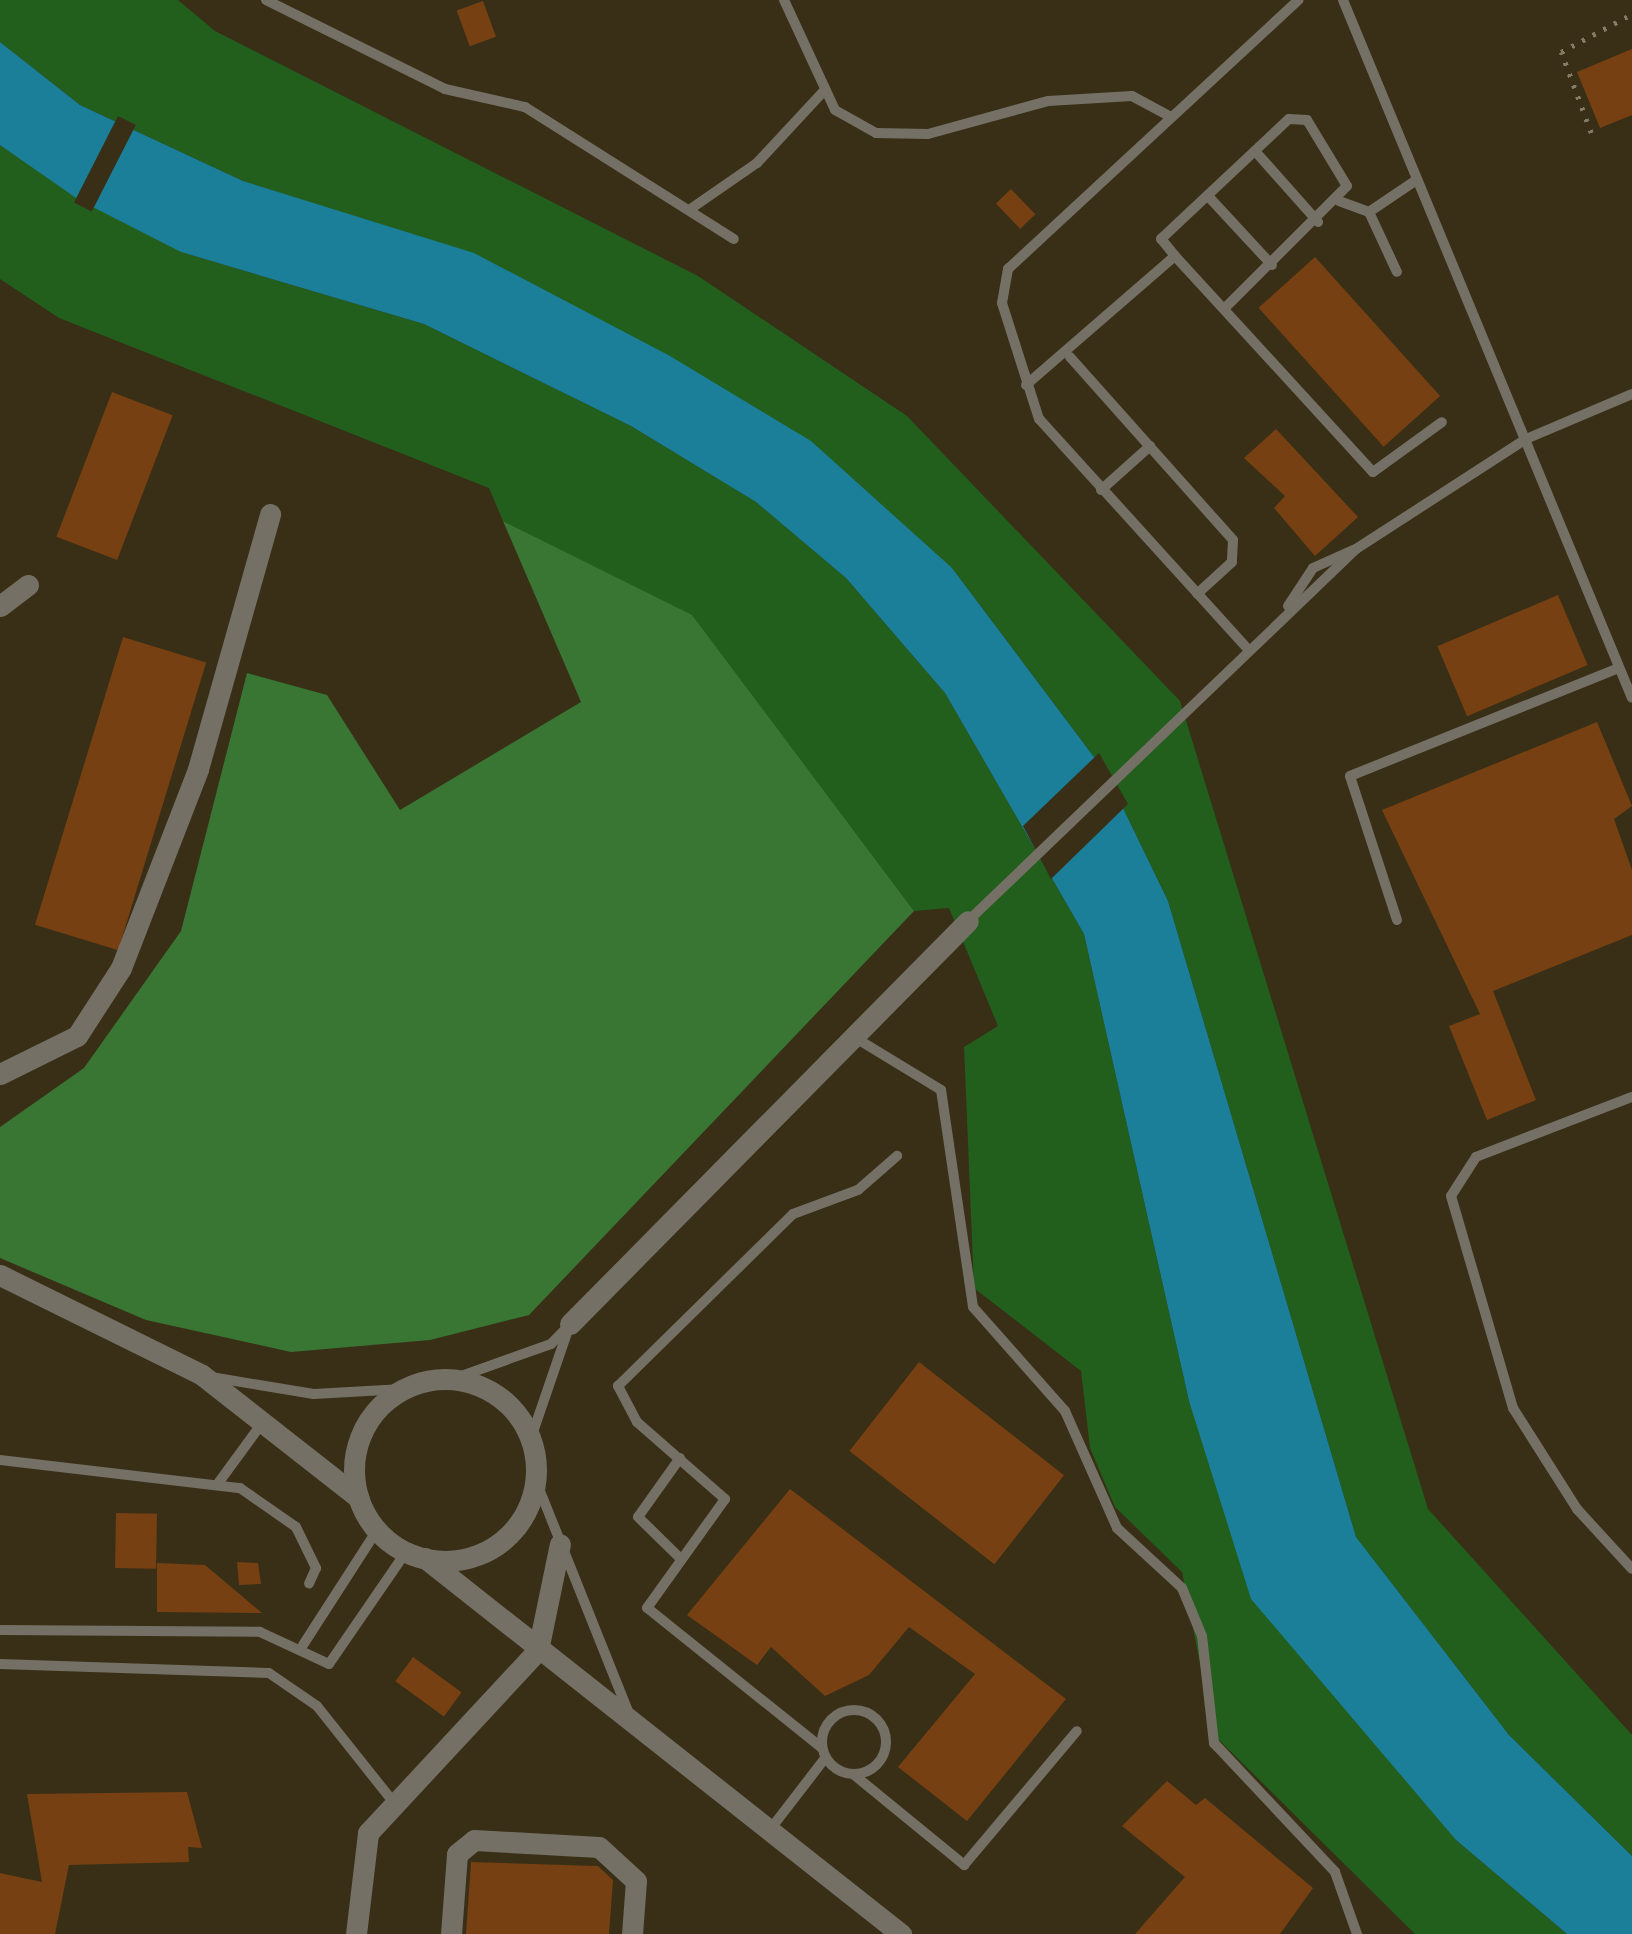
<!DOCTYPE html>
<html>
<head>
<meta charset="utf-8">
<style>
  body { margin:0 }
  #map { position:relative; width:1632px; height:1934px; overflow:hidden; background:#382f16; font-family:Figtree,sans-serif }
  div>[style] { position:absolute }
  [style*='--x'] { left:calc(var(--x)*1px); top:calc(var(--y)*1px); width:calc(var(--w)*1px); rotate:calc(var(--a)*1deg) }
  .green>* { inset:0; background:#225e1c }
  .forest>* { inset:0; background:#397533 }
  .water>* { inset:0; background:#1b7f99 }
  .pier>* { inset:0; background:#382f16; transform-origin:0 0 }
  .building>* { inset:0; background:#764012; transform-origin:0 0 }
  .path>* { height:4.5px; margin-top:-2.25px; transform-origin:0; background:repeating-linear-gradient(90deg,#837c67 0 3px,transparent 0 12px) }
  .lane>* { height:10px; margin:-5px; padding:0 5px; transform-origin:5px; border-radius:5px; background:#757065 }
  .lane>.ring { margin:-5px; padding:0; box-sizing:content-box; background:none; border:10px solid #757065; border-radius:50% }
  .street>* { height:21px; margin:-10.5px; padding:0 10.5px; transform-origin:10.5px; border-radius:10.5px; background:#757065 }
  .street>.ring { margin:-10.5px; padding:0; box-sizing:content-box; background:none; border:21px solid #757065; border-radius:50% }
  span { translate:-50% -50%; white-space:nowrap; text-align:center; line-height:1.15; -webkit-text-stroke:10px #2d250c; paint-order:stroke }
</style>
</head>
<body>
<div id="map">
  <div class="green">
    <i style="clip-path:polygon(0 0,178px 0,215px 31px,698px 276px,907px 416px,1180px 701px,1428px 1509px,1632px 1735px,1632px 1856px,1509px 1735px,1356px 1537px,1168px 901px,1106px 773px,952px 568px,243px 181px,80px 105px,0 42px)"></i>
    <i style="clip-path:polygon(0 145px,181px 252px,424px 324px,631px 426px,756px 502px,846px 578px,945px 693px,1084px 934px,1189px 1401px,1456px 1840px,1567px 1934px,1415px 1934px,1214px 1735px,1182px 1572px,1115px 1507px,1090px 1448px,1081px 1371px,974px 1288px,964px 1047px,998px 1026px,949px 908px,914px 911px,691px 615px,503px 521px,489px 488px,59px 318px,0 279px)"></i>
  </div>
  <div class="forest">
    <i style="clip-path:polygon(503px 521px,692px 615px,914px 911px,529px 1315px,430px 1340px,291px 1352px,146px 1320px,0 1258px,0 1127px,84px 1068px,181px 931px,247px 673px,327px 695px,400px 810px,581px 702px)"></i>
  </div>
  <div class="water">
    <i style="clip-path:polygon(0 42px,80px 105px,243px 181px,474px 253px,670px 356px,811px 441px,952px 568px,1106px 773px,1168px 901px,1356px 1537px,1509px 1735px,1632px 1856px,1632px 1934px,1567px 1934px,1456px 1840px,1251px 1599px,1189px 1401px,1084px 934px,945px 693px,846px 578px,756px 502px,631px 426px,424px 324px,181px 252px,79px 200px,0 145px)"></i>
  </div>
  <div class="pier">
    <i style="left:118px;top:116px;width:20px;height:97px;rotate:27deg"></i>
    <i style="clip-path:polygon(1099px 753px,1128px 804px,1051px 879px,1023px 826px)"></i>
  </div>
  <div class="building">
    <i style="left:483px;top:1px;width:38px;height:28px;rotate:70deg"></i>
    <i style="clip-path:polygon(1632px 49px,1632px 115px,1600px 128px,1577px 72px)"></i>
    <i style="left:1011px;top:189px;width:35px;height:21px;rotate:46deg"></i>
    <i style="left:1315px;top:257px;width:187px;height:76px;rotate:48deg"></i>
    <i style="left:112px;top:392px;width:65px;height:155px;rotate:21deg"></i>
    <i style="clip-path:polygon(1276px 429px,1358px 517px,1315px 556px,1274px 508px,1285px 496px,1244px 458px)"></i>
    <i style="left:1558px;top:595px;width:76px;height:131px;rotate:67deg"></i>
    <i style="left:123px;top:637px;width:87px;height:301px;rotate:17deg"></i>
    <i style="clip-path:polygon(1597px 722px,1632px 806px,1614px 819px,1632px 870px,1632px 935px,1493px 991px,1536px 1100px,1487px 1120px,1449px 1026px,1480px 1014px,1382px 810px)"></i>
    <i style="left:919px;top:1362px;width:184px;height:113px;rotate:38deg"></i>
    <i style="clip-path:polygon(790px 1489px,1066px 1699px,967px 1821px,898px 1767px,975px 1674px,909px 1627px,869px 1675px,825px 1696px,771px 1647px,757px 1665px,687px 1615px)"></i>
    <i style="left:116px;top:1513px;width:41px;height:55px;rotate:1deg"></i>
    <i style="clip-path:polygon(237px 1562px,258px 1563px,261px 1584px,239px 1585px)"></i>
    <i style="clip-path:polygon(157px 1563px,205px 1565px,262px 1613px,157px 1612px)"></i>
    <i style="left:413px;top:1657px;width:60px;height:30px;rotate:36deg"></i>
    <i style="clip-path:polygon(1167px 1781px,1196px 1805px,1205px 1798px,1313px 1888px,1280px 1934px,1135px 1934px,1185px 1877px,1122px 1826px)"></i>
    <i style="clip-path:polygon(187px 1792px,202px 1848px,188px 1847px,189px 1862px,69px 1865px,55px 1934px,0 1934px,0 1873px,42px 1882px,27px 1794px)"></i>
    <i style="clip-path:polygon(471px 1862px,598px 1866px,613px 1880px,609px 1934px,466px 1934px)"></i>
  </div>
  <div class="path">
    <i style="--x:1591;--y:133;--w:86;--a:-110.3"></i>
    <i style="--x:1561;--y:52;--w:81;--a:-28.2"></i>
  </div>
  <div class="lane">
    <i style="--x:266;--y:0;--w:200;--a:26.4"></i>
    <i style="--x:445;--y:89;--w:82;--a:12.7"></i>
    <i style="--x:525;--y:107;--w:247;--a:32.3"></i>
    <i style="--x:784;--y:0;--w:121;--a:65.1"></i>
    <i style="--x:835;--y:110;--w:47;--a:29.3"></i>
    <i style="--x:876;--y:133;--w:52;--a:1.1"></i>
    <i style="--x:928;--y:134;--w:124;--a:-15.4"></i>
    <i style="--x:1048;--y:101;--w:84;--a:-3.4"></i>
    <i style="--x:1132;--y:96;--w:42;--a:28.4"></i>
    <i style="--x:1343;--y:0;--w:755;--a:67.51"></i>
    <i style="--x:1255;--y:151;--w:95;--a:48.4"></i>
    <i style="--x:1208;--y:196;--w:94;--a:47.2"></i>
    <i style="--x:1339;--y:201;--w:32;--a:20"></i>
    <i style="--x:1369;--y:212;--w:55;--a:-34"></i>
    <i style="--x:689;--y:210;--w:83;--a:-34.7"></i>
    <i style="--x:757;--y:163;--w:97;--a:-47.1"></i>
    <i style="--x:1369;--y:212;--w:66;--a:65"></i>
    <i style="--x:1175;--y:256;--w:22;--a:-129"></i>
    <i style="--x:1161;--y:239;--w:175;--a:-43.2"></i>
    <i style="--x:1289;--y:119;--w:18;--a:3"></i>
    <i style="--x:1307;--y:120;--w:77;--a:58.8"></i>
    <i style="--x:1347;--y:186;--w:173;--a:135"></i>
    <i style="--x:1070;--y:357;--w:245;--a:48.3"></i>
    <i style="--x:1233;--y:540;--w:22;--a:93"></i>
    <i style="--x:1232;--y:562;--w:47;--a:137.6"></i>
    <i style="--x:1026;--y:385;--w:197;--a:-40.9"></i>
    <i style="--x:1175;--y:256;--w:293;--a:47.5"></i>
    <i style="--x:1373;--y:472;--w:85;--a:-35.9"></i>
    <i style="--x:1101;--y:490;--w:66;--a:-41.9"></i>
    <i style="--x:1288;--y:606;--w:45;--a:-56.7"></i>
    <i style="--x:1313;--y:568;--w:44;--a:-24.2"></i>
    <i style="--x:1246;--y:647;--w:308;--a:-132.2"></i>
    <i style="--x:1039;--y:419;--w:122;--a:-107.7"></i>
    <i style="--x:1002;--y:303;--w:35;--a:-80"></i>
    <i style="--x:1008;--y:269;--w:396;--a:-42.8"></i>
    <i style="--x:1397;--y:920;--w:151;--a:-108.1"></i>
    <i style="--x:1350;--y:776;--w:290;--a:-21.9"></i>
    <i style="--x:968;--y:921;--w:538;--a:-43.79"></i>
    <i style="--x:1356;--y:549;--w:202;--a:-32.9"></i>
    <i style="--x:1526;--y:439;--w:115;--a:-23"></i>
    <i style="--x:854;--y:1037;--w:102;--a:31.3"></i>
    <i style="--x:941;--y:1090;--w:219;--a:81.6"></i>
    <i style="--x:973;--y:1307;--w:139;--a:48.5"></i>
    <i style="--x:1065;--y:1411;--w:128;--a:66"></i>
    <i style="--x:1117;--y:1528;--w:88;--a:42.7"></i>
    <i style="--x:1182;--y:1588;--w:52;--a:67.4"></i>
    <i style="--x:1202;--y:1636;--w:108;--a:83.6"></i>
    <i style="--x:1214;--y:1743;--w:177;--a:46.8"></i>
    <i style="--x:1335;--y:1872;--w:66;--a:70.5"></i>
    <i style="--x:1632;--y:1097;--w:167;--a:159"></i>
    <i style="--x:1476;--y:1157;--w:46;--a:122.7"></i>
    <i style="--x:1451;--y:1196;--w:221;--a:73.7"></i>
    <i style="--x:1513;--y:1408;--w:120;--a:57.6"></i>
    <i style="--x:1577;--y:1509;--w:81;--a:47.5"></i>
    <i style="--x:211;--y:1377;--w:104;--a:9.4"></i>
    <i style="--x:314;--y:1394;--w:89;--a:-3.2"></i>
    <i style="--x:453;--y:1379;--w:104;--a:-19.7"></i>
    <i style="--x:551;--y:1344;--w:28;--a:-46"></i>
    <i style="--x:531;--y:1438;--w:117;--a:-71.1"></i>
    <i style="--x:680;--y:1458;--w:72;--a:125.4"></i>
    <i style="--x:638;--y:1517;--w:59;--a:44.3"></i>
    <i style="--x:0;--y:1460;--w:242;--a:6.7"></i>
    <i style="--x:240;--y:1488;--w:68;--a:34.9"></i>
    <i style="--x:296;--y:1527;--w:46;--a:64"></i>
    <i style="--x:316;--y:1568;--w:17;--a:114"></i>
    <i style="--x:536;--y:1481;--w:251;--a:68.2"></i>
    <i style="--x:219;--y:1482;--w:69;--a:-53.8"></i>
    <i style="--x:0;--y:1630;--w:260;--a:0.4"></i>
    <i style="--x:260;--y:1632;--w:76;--a:24.9"></i>
    <i style="--x:329;--y:1664;--w:136;--a:-55.5"></i>
    <i style="--x:303;--y:1645;--w:137;--a:-57.2"></i>
    <i style="--x:0;--y:1664;--w:269;--a:1.9"></i>
    <i style="--x:269;--y:1673;--w:58;--a:34.5"></i>
    <i style="--x:317;--y:1706;--w:125;--a:51.5"></i>
    <i class="ring" style="left:822px;top:1710px;width:54px;height:54px"></i>
    <i style="--x:822;--y:1748;--w:224;--a:-141.3"></i>
    <i style="--x:647;--y:1608;--w:134;--a:-54.4"></i>
    <i style="--x:725;--y:1499;--w:117;--a:-138.8"></i>
    <i style="--x:637;--y:1422;--w:41;--a:-117.8"></i>
    <i style="--x:618;--y:1386;--w:245;--a:-44.5"></i>
    <i style="--x:793;--y:1214;--w:69;--a:-20.3"></i>
    <i style="--x:858;--y:1190;--w:52;--a:-41.1"></i>
    <i style="--x:853;--y:1774;--w:144;--a:39.3"></i>
    <i style="--x:964;--y:1865;--w:175;--a:-49.9"></i>
    <i style="--x:769;--y:1831;--w:93;--a:-52.4"></i>
  </div>
  <div class="street">
    <i style="--x:0;--y:606;--w:35;--a:-37"></i>
    <i style="--x:0;--y:1074;--w:86;--a:-26.3"></i>
    <i style="--x:77;--y:1036;--w:81;--a:-57.1"></i>
    <i style="--x:121;--y:968;--w:213;--a:-68.8"></i>
    <i style="--x:198;--y:769;--w:265;--a:-74.2"></i>
    <i style="--x:0;--y:1275;--w:225;--a:26.3"></i>
    <i style="--x:202;--y:1375;--w:199;--a:38.1"></i>
    <i style="--x:570;--y:1324;--w:566;--a:-45.36"></i>
    <i class="ring" style="left:354px;top:1379px;width:161px;height:161px"></i>
    <i style="--x:425;--y:1558;--w:607;--a:38.31"></i>
    <i style="--x:356;--y:1934;--w:102;--a:-83.2"></i>
    <i style="--x:368;--y:1833;--w:250;--a:-47.1"></i>
    <i style="--x:538;--y:1650;--w:108;--a:-78.3"></i>
    <i style="--x:451;--y:1934;--w:80;--a:-85.7"></i>
    <i style="--x:457;--y:1854;--w:22;--a:-39"></i>
    <i style="--x:474;--y:1840;--w:125;--a:3.2"></i>
    <i style="--x:599;--y:1847;--w:50;--a:42.6"></i>
    <i style="--x:636;--y:1881;--w:53;--a:94.3"></i>
  </div>
</div>
</body>
</html>
